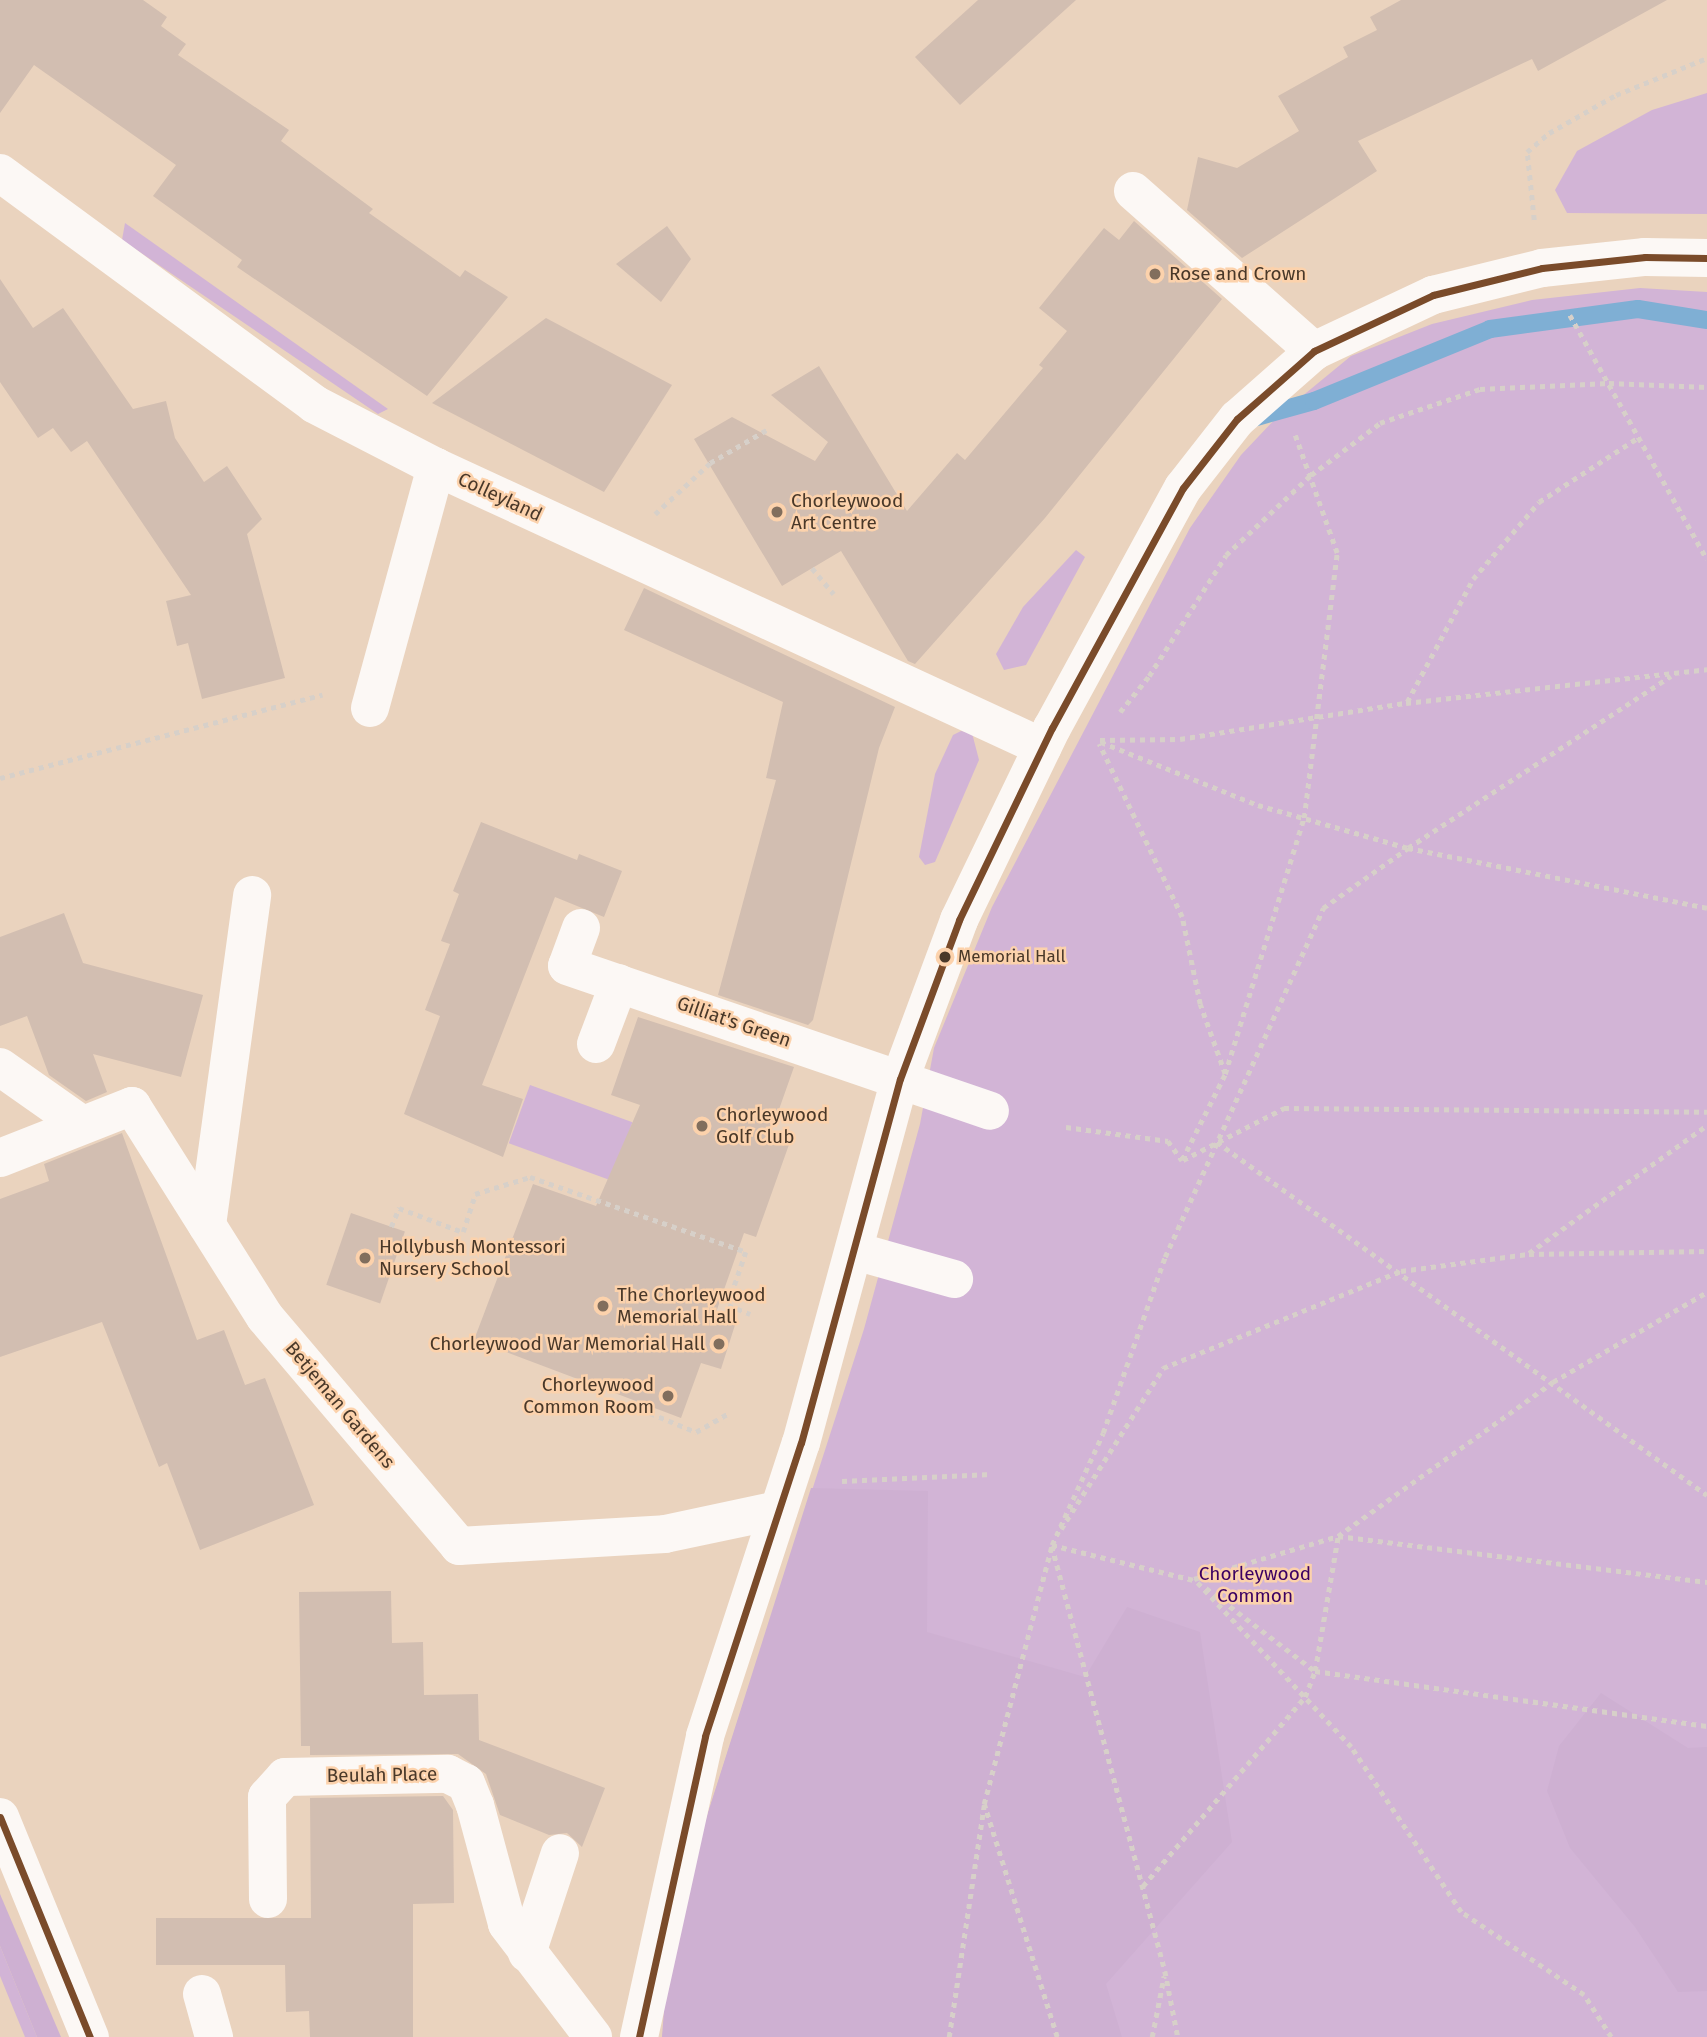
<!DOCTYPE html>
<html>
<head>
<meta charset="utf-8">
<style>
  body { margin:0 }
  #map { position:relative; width:1707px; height:2037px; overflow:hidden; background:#ead3be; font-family:"Fira Sans",sans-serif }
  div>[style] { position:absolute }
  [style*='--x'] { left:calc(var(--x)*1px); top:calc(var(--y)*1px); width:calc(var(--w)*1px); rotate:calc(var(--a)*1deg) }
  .green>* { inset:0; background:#d2b4d6; transform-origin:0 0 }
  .forest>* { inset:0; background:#ceb0d2 }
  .stream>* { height:18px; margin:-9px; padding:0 9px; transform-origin:9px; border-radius:9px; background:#7fafd4 }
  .building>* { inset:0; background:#d2beb1; transform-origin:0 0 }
  .path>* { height:4.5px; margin-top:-2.25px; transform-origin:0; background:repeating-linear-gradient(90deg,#d7d0c9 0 5px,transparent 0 10px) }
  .minor>* { height:38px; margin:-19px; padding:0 19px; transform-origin:19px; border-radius:19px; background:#fcf8f5 }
  .bus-1>* { height:7px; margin:-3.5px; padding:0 3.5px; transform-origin:3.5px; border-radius:3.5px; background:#7a4b2a }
  .dots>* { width:19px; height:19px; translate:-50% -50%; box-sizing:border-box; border:4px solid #fcd2ac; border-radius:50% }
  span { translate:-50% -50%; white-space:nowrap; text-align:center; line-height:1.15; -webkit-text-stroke:5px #fcd2ac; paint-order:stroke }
  .bus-label { font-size:17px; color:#493829 }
  .left { translate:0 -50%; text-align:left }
  .poi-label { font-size:19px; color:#493829 }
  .right { translate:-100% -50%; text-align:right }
  .street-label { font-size:19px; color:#493829 }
  .park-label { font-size:19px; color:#3b0062 }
</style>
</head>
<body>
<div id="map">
  <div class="green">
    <i style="clip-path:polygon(1707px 93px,1707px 214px,1567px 213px,1555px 190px,1577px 151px,1652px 110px)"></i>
    <i style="clip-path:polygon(125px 223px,388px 409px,378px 414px,122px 240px)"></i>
    <i style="clip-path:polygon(1640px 288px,1707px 292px,1707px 2037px,662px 2037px,700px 1838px,864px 1329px,920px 1124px,934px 1048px,992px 907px,1190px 528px,1241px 455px,1278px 416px,1351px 356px,1432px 324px,1532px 300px)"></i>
    <i style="clip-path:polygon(1076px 550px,1085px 557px,1026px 665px,1004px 670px,996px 654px,1023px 607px)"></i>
    <i style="clip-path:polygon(961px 731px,972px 733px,979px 760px,935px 862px,925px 865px,919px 857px,935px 774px,953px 735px)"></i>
    <i style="left:530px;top:1085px;width:109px;height:62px;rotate:20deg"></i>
    <i style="clip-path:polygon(0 1946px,37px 2037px,25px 2037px,0 1976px)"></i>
  </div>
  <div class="forest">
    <i style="clip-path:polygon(811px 1488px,928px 1491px,927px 1632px,1085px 1677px,1127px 1607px,1200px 1632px,1232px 1842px,1106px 1984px,1122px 2037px,662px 2037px,666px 1983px,700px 1838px)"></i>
    <i style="clip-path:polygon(1601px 1693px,1688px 1748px,1707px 1747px,1707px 1991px,1678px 1992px,1635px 1927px,1570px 1848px,1547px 1791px,1559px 1746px)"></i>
    <i style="clip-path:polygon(0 1894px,61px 2037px,37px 2037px,0 1946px)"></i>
  </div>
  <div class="stream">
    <i style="--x:1253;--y:418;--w:63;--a:-15.6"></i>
    <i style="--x:1314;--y:401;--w:190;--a:-22.2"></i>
    <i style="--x:1490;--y:329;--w:149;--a:-7.7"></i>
    <i style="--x:1638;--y:309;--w:70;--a:9.1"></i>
  </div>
  <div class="building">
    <i style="clip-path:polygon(0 0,143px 0,167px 17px,161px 26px,186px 44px,178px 55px,289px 130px,281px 141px,373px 209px,369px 213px,460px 277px,465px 270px,508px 297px,427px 396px,237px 267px,242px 260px,153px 196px,176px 165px,34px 65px,0 113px)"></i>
    <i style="clip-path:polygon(978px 0,1076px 0,960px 105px,915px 57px)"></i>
    <i style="clip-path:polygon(1401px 0,1667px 0,1538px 71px,1532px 59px,1358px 141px,1377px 171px,1242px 258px,1187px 210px,1198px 157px,1237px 168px,1299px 131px,1278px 96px,1348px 57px,1343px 47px,1377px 30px,1370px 17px)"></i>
    <i style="clip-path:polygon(1134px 221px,1222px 299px,1045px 518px,915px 664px,908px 661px,841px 551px,782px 586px,694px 439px,732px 417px,815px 461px,828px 442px,771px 395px,819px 366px,907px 511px,957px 453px,965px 460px,1043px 368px,1039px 365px,1067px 331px,1039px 308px,1104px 228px,1119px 240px)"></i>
    <i style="clip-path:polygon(667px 226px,691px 259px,661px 302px,616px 264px)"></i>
    <i style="clip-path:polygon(0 279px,33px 328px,63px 308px,133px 409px,166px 401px,175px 438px,204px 482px,227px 466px,262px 519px,247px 534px,285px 678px,202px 699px,188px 643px,177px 646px,166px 601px,191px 595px,87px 441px,71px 452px,53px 428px,38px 438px,0 382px)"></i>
    <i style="clip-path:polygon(546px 318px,672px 385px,604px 492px,432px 403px)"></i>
    <i style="clip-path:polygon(644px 588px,895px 707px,879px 748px,813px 1020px,808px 1025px,718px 995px,776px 780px,766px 778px,783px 702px,624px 630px)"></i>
    <i style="clip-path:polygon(481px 822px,577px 860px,579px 854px,622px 871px,604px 917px,555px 897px,482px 1085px,523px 1099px,503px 1157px,404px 1114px,440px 1016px,425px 1010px,450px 944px,441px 941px,459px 894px,453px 891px)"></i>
    <i style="clip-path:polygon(64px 913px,83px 963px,203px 995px,181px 1077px,93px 1054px,107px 1092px,86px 1101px,49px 1075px,27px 1016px,0 1026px,0 937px)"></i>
    <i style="clip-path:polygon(638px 1017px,794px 1067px,771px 1132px,791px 1139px,756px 1237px,744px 1233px,714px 1318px,735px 1325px,721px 1369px,701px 1363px,681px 1418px,474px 1340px,533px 1184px,596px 1206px,640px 1105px,611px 1095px)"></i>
    <i style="clip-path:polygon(122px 1133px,197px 1340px,224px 1330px,245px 1385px,265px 1378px,314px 1505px,200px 1550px,167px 1463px,159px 1467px,102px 1322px,0 1357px,0 1199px,49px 1181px,44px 1164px)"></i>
    <i style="left:351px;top:1213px;width:57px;height:76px;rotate:19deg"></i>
    <i style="clip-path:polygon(391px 1591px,392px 1643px,423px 1642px,424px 1695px,478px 1694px,479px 1740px,605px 1788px,582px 1847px,567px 1833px,549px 1835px,500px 1815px,486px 1774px,458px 1754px,310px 1755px,310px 1746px,301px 1746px,299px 1592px)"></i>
    <i style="clip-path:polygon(443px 1796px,453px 1810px,454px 1903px,413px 1904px,413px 2037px,310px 2037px,309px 2011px,286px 2012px,285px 1965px,156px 1965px,156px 1918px,311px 1918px,310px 1798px)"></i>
  </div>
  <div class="path">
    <i style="--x:1534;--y:220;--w:68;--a:-95.9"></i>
    <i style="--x:1527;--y:152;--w:29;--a:-41"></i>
    <i style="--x:1549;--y:133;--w:77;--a:-29.6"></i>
    <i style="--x:1616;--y:95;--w:98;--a:-22.1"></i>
    <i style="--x:1570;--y:315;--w:280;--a:60.7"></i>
    <i style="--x:655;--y:514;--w:75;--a:-42.8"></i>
    <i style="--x:710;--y:463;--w:69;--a:-30.3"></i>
    <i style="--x:812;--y:568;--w:34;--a:50"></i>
    <i style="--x:1407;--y:702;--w:140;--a:-61.8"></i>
    <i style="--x:1473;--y:579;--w:101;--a:-49.4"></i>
    <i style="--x:1539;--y:502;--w:119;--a:-33"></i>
    <i style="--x:1120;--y:712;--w:46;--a:-51.1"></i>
    <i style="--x:1149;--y:676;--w:143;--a:-57.5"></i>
    <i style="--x:1226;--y:555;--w:117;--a:-43.3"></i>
    <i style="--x:1311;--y:475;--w:86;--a:-37"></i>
    <i style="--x:1380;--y:423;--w:106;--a:-18.8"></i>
    <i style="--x:1480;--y:389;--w:129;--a:-2.7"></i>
    <i style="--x:1609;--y:383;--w:98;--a:2.3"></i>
    <i style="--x:1100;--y:740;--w:80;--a:-0.7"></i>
    <i style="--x:1180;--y:739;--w:229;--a:-9.1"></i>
    <i style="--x:1406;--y:703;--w:303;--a:-6.4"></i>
    <i style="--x:1101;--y:742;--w:169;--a:21.9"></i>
    <i style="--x:1258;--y:805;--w:156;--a:16"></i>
    <i style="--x:1408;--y:848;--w:314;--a:-33.2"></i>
    <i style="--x:0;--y:778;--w:333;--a:-14.5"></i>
    <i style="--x:1225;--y:1074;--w:268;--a:-72.9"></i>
    <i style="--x:1304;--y:818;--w:267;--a:-82.9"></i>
    <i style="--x:1337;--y:553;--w:125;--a:-109.6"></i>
    <i style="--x:1066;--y:1127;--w:103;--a:7.8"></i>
    <i style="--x:1168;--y:1141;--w:24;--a:54"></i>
    <i style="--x:1182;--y:1160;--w:96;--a:-63.4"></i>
    <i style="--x:1225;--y:1074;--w:74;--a:-109.7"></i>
    <i style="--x:1200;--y:1004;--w:89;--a:-101.7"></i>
    <i style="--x:1182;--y:917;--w:192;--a:-115.6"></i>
    <i style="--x:1217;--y:1142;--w:604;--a:35.77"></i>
    <i style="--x:1183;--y:1160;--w:114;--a:-27.2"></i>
    <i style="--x:1284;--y:1108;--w:423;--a:0.5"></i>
    <i style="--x:391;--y:1227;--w:21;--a:-67"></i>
    <i style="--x:399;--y:1208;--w:68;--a:20.6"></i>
    <i style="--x:463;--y:1232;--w:40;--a:-72"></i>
    <i style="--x:475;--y:1194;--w:58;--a:-17.2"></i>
    <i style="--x:530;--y:1177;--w:229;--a:19.1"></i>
    <i style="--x:746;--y:1252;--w:56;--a:108.8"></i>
    <i style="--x:728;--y:1305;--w:24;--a:22"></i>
    <i style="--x:1529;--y:1253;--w:219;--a:-35.7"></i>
    <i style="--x:652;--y:1407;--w:6;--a:108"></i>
    <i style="--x:650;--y:1413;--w:50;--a:22.4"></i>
    <i style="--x:696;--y:1432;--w:36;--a:-30"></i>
    <i style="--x:842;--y:1481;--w:149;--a:-2.7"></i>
    <i style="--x:1061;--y:1529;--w:191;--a:-57.6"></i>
    <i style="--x:1163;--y:1368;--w:257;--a:-22.2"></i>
    <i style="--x:1401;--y:1271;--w:129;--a:-7.6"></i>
    <i style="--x:1529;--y:1254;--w:178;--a:-1"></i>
    <i style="--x:1052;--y:1545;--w:149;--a:13.9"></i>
    <i style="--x:1052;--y:1546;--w:440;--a:75.1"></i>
    <i style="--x:1165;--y:1971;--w:67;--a:78.9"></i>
    <i style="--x:1206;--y:1588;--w:137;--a:37.3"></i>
    <i style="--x:1315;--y:1671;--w:396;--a:8"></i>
    <i style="--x:1143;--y:1886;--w:249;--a:-49.4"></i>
    <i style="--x:1305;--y:1697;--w:28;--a:-69"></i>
    <i style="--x:1315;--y:1671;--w:137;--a:-80.3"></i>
    <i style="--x:1338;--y:1536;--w:264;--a:-35.6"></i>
    <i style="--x:1553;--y:1382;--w:178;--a:-30.3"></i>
    <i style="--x:949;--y:2037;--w:234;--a:-81.4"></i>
    <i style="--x:1057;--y:2037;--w:244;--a:-107.4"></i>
    <i style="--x:984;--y:1804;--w:268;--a:-75.3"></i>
    <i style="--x:1052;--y:1545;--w:123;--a:-65.5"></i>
    <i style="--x:1103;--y:1433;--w:187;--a:-70.6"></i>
    <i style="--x:1165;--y:1257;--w:383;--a:-65.6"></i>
    <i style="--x:1323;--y:908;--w:104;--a:-35.2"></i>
    <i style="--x:1408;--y:848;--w:305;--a:11.3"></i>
    <i style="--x:1152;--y:2037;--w:62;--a:-78.9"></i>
    <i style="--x:1611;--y:2037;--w:50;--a:-122.7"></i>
    <i style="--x:1584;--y:1995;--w:148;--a:-146"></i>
    <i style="--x:1461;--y:1912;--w:198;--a:-123.7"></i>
    <i style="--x:1351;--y:1747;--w:230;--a:-133.1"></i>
    <i style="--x:1194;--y:1579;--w:150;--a:-16.6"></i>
    <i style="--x:1338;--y:1536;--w:372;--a:7.1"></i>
  </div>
  <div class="minor">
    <i style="--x:0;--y:173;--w:390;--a:36.3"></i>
    <i style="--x:314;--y:404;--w:137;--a:27.3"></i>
    <i style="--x:436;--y:467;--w:668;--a:24.8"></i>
    <i style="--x:1133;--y:191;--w:242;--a:41.5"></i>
    <i style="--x:370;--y:708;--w:250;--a:-74.7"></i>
    <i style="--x:581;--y:928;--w:40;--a:110.2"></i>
    <i style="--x:567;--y:966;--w:447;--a:18.9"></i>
    <i style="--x:596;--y:1044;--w:65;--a:-69.3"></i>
    <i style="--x:0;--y:1067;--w:99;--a:35.1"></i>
    <i style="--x:0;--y:1158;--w:142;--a:-21.5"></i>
    <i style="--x:132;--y:1106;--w:249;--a:57.8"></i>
    <i style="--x:265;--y:1317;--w:300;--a:49.7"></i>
    <i style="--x:459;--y:1546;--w:206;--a:-3.3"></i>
    <i style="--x:665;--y:1534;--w:116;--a:-12"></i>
    <i style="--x:207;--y:1225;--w:333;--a:-82.2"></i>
    <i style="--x:855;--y:1251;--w:103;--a:15.8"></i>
    <i style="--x:0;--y:1817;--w:238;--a:67.8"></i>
    <i style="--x:268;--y:1899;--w:102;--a:-90.6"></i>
    <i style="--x:267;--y:1797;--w:27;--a:-48"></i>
    <i style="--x:285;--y:1777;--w:163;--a:-1.1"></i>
    <i style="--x:448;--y:1774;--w:20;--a:27"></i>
    <i style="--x:466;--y:1783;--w:24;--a:68"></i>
    <i style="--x:475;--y:1805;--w:123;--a:74.9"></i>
    <i style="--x:507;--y:1924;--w:142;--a:52.7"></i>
    <i style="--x:527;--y:1953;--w:105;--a:-71.7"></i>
    <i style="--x:202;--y:1994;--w:45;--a:74.4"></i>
    <i style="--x:639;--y:2037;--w:308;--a:-77.6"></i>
    <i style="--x:705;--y:1736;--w:308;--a:-71.9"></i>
    <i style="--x:801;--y:1443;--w:377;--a:-74.8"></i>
    <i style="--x:900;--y:1079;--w:170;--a:-69.6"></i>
    <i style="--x:959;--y:920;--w:213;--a:-64.2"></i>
    <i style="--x:1052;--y:728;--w:273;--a:-61.4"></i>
    <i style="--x:1183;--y:488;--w:88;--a:-52"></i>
    <i style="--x:1237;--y:419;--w:103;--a:-41.4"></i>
    <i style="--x:1314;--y:351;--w:132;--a:-25.2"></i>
    <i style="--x:1433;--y:295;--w:112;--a:-13.9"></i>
    <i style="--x:1542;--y:268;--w:104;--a:-6.1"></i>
    <i style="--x:1645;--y:257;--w:62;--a:0.9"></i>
  </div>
  <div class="bus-1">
    <i style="--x:0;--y:1817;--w:238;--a:67.8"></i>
    <i style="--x:639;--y:2037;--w:308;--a:-77.6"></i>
    <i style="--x:705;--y:1736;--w:308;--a:-71.9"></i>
    <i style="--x:801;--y:1443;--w:377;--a:-74.8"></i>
    <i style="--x:900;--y:1079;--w:170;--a:-69.6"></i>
    <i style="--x:959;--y:920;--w:213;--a:-64.2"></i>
    <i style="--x:1052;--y:728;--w:273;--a:-61.4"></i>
    <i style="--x:1183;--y:488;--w:88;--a:-52"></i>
    <i style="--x:1237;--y:419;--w:103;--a:-41.4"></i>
    <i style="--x:1314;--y:351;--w:132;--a:-25.2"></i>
    <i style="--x:1433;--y:295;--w:112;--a:-13.9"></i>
    <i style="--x:1542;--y:268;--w:104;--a:-6.1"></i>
    <i style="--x:1645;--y:257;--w:62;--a:0.9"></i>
  </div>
  <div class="dots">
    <i style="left:1155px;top:274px;background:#816e5d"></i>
    <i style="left:777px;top:512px;background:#816e5d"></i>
    <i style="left:945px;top:957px;background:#493829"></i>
    <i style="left:702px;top:1126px;background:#816e5d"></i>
    <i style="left:365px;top:1258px;background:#816e5d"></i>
    <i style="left:603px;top:1306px;background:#816e5d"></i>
    <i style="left:719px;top:1344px;background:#816e5d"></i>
    <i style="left:668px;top:1396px;background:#816e5d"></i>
  </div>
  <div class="bus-label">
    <span class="left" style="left:958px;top:957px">Memorial Hall</span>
  </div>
  <div class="poi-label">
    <span class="left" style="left:1169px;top:274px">Rose and Crown</span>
    <span class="left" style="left:791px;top:512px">Chorleywood<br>Art Centre</span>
    <span class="left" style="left:716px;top:1126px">Chorleywood<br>Golf Club</span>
    <span class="left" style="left:379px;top:1258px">Hollybush Montessori<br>Nursery School</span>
    <span class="left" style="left:617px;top:1306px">The Chorleywood<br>Memorial Hall</span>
    <span class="right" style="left:705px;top:1344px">Chorleywood War Memorial Hall</span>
    <span class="right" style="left:654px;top:1396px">Chorleywood<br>Common Room</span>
  </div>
  <div class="street-label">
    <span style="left:500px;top:497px;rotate:25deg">Colleyland</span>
    <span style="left:734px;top:1022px;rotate:19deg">Gilliat's Green</span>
    <span style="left:340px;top:1405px;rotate:50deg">Betjeman Gardens</span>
    <span style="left:382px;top:1775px;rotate:-1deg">Beulah Place</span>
  </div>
  <div class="park-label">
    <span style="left:1255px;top:1585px">Chorleywood<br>Common</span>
  </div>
</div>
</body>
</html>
